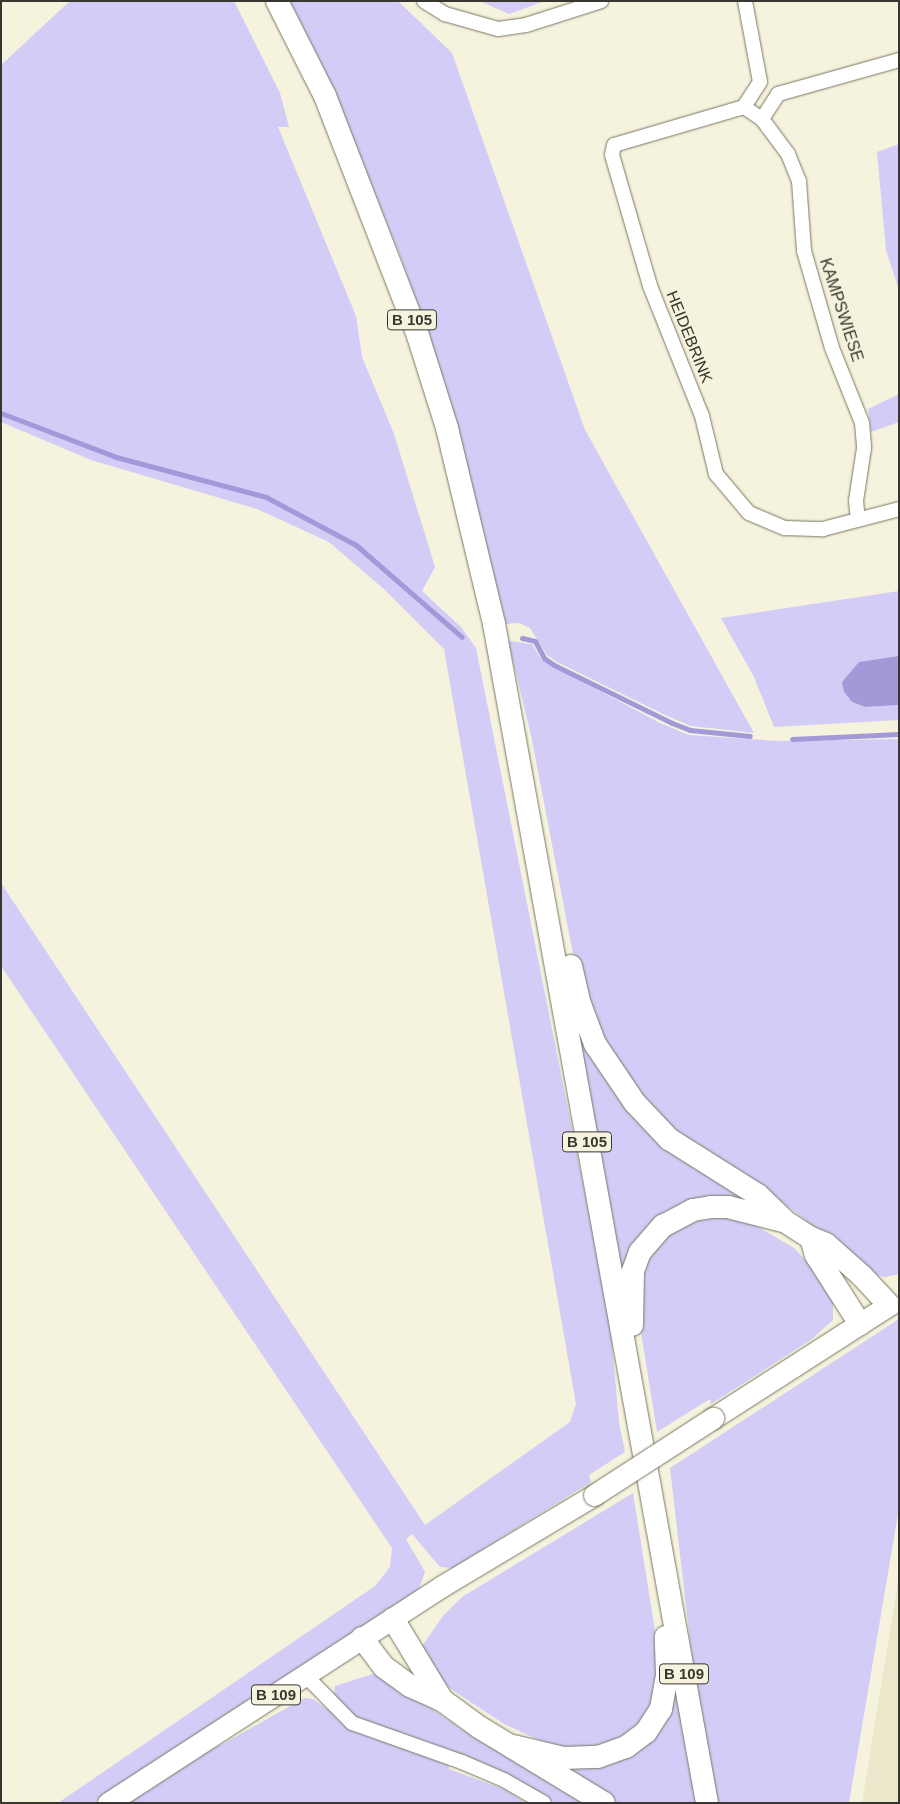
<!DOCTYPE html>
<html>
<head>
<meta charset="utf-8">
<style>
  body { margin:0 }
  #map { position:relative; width:900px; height:1804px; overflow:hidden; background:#f5f2dd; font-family:Helvetica,sans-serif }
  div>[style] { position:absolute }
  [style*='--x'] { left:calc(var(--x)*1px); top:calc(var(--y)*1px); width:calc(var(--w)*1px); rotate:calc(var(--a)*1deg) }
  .built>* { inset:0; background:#ece7cb }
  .green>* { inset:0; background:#d2ccf7 }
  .water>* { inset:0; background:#a399d9 }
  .stream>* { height:5px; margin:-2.5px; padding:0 2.5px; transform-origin:2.5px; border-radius:2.5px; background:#a399d9 }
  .roads { filter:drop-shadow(0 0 1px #797663) drop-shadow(0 0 1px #797663) }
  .minor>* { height:14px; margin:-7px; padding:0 7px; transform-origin:7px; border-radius:7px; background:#fff }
  .primary>* { height:21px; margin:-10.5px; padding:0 10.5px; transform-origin:10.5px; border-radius:10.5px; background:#fff }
  .trunk>* { height:22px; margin:-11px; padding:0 11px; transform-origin:11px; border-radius:11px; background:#fff }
  .bridges { filter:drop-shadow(0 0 1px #797663) drop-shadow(0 0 1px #797663) }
  .primary-bridge>* { height:21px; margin:-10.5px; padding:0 10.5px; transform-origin:10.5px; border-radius:10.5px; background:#fff }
  span { translate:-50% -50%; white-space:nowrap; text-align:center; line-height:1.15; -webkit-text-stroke:4.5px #f5f2dd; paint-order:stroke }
  .shield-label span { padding:1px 4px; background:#f5f2dd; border:1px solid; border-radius:4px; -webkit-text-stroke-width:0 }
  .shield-label { font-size:15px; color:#38362e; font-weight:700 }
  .street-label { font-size:16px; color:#38362e }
  .frame { position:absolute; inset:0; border:2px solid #38362e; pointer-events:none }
</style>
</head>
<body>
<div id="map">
  <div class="built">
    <i style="clip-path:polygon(899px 1576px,899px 1803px,862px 1803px)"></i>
  </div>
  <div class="green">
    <i style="clip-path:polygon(70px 1px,234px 1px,280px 93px,289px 127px,278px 127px,356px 316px,362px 357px,394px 434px,435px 567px,422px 591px,461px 627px,476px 648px,597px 1254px,611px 1332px,619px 1423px,625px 1452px,589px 1475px,591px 1482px,453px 1568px,440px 1567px,412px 1534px,406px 1539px,425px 1572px,418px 1592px,93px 1803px,58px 1803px,375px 1586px,390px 1567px,392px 1548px,1px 966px,1px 883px,425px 1525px,570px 1422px,576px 1404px,444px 649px,385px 590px,329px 542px,257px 509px,91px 460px,1px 422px,1px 65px)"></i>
    <i style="clip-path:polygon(286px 1px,398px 1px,452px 53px,585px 430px,754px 733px,691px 726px,663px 714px,557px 662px,547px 655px,530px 628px,519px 623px,506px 624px,441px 376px,400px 255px,332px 89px)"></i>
    <i style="clip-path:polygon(480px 1px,545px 1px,509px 14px)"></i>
    <i style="clip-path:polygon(899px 144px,899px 290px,886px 250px,877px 152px)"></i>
    <i style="clip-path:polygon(899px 394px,899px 422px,871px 432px,868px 409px)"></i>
    <i style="clip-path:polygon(899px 591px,899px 656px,844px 692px,852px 702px,865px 707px,899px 705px,899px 720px,774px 727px,754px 677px,721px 618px)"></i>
    <i style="clip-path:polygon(508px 641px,532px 644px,542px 660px,660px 723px,689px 735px,778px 741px,899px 739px,899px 1274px,885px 1277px,872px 1274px,794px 1211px,673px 1132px,611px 1057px,579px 985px,531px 735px)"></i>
    <i style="clip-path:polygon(586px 1040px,591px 1051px,742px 1194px,739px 1201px,715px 1199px,622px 1273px,580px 1042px)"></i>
    <i style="clip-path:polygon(703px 1214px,743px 1218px,794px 1248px,815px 1270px,833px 1298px,833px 1320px,812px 1339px,711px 1404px,710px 1399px,657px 1432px,636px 1301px,638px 1279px,659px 1237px)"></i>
    <i style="clip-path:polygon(899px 1319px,899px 1508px,849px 1803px,716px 1803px,695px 1684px,670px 1468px)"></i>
    <i style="clip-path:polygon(633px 1493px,660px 1662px,657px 1699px,634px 1733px,596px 1751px,558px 1749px,504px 1724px,448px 1687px,420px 1649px,443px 1616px,462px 1597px)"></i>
    <i style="clip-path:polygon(379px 1672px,474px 1738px,594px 1803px,556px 1803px,509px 1778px,353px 1720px,334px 1696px,335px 1686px)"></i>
    <i style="clip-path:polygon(675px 1675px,698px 1803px,616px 1803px,557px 1764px,618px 1758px)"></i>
    <i style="clip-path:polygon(304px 1698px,313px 1699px,333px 1713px,448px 1762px,449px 1769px,506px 1790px,526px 1803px,120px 1803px,196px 1756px,223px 1744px)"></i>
  </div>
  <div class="water">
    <i style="clip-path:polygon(899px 656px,899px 705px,865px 707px,852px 702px,844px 692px,842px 682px,859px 662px)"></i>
  </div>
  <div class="stream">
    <i style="--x:1;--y:413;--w:123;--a:20.9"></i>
    <i style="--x:116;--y:457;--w:155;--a:14.9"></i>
    <i style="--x:266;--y:497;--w:102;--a:28.1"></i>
    <i style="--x:356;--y:545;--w:140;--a:41"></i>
    <i style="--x:522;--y:638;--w:13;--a:13"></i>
    <i style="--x:535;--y:641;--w:19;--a:62"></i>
    <i style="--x:544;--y:658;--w:12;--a:35"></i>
    <i style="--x:554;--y:665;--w:131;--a:26.2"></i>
    <i style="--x:672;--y:723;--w:19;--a:21"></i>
    <i style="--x:690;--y:730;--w:60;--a:5.7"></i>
    <i style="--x:792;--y:739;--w:107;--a:-2.7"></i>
  </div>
  <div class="roads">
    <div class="minor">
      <i style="--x:424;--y:1;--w:25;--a:32"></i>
      <i style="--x:445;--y:14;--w:55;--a:15.8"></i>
      <i style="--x:498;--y:29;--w:28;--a:-8"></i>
      <i style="--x:526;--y:25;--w:79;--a:-17.7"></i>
      <i style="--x:745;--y:1;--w:82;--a:79.5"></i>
      <i style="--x:760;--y:82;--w:30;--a:123"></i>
      <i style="--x:744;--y:107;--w:135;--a:163.7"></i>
      <i style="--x:614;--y:145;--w:10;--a:101"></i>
      <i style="--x:612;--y:155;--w:136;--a:73.8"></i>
      <i style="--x:650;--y:286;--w:140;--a:68.2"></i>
      <i style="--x:702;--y:416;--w:60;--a:76.4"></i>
      <i style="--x:716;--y:474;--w:51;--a:49.8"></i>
      <i style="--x:749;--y:513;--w:39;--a:23"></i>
      <i style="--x:785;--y:528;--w:38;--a:2"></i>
      <i style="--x:823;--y:529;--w:79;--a:-14.7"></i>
      <i style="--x:744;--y:107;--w:22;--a:34"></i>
      <i style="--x:762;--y:119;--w:30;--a:-57"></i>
      <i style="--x:778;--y:94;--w:126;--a:-15.7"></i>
      <i style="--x:762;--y:119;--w:44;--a:53.4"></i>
      <i style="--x:788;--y:154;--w:29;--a:68"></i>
      <i style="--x:799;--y:181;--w:70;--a:85.9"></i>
      <i style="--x:804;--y:251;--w:101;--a:73.9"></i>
      <i style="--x:832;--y:348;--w:81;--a:68.2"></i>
      <i style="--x:862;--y:423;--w:25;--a:85"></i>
      <i style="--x:864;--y:448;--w:54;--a:98.6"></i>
      <i style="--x:856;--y:501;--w:18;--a:84"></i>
      <i style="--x:306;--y:1676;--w:66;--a:45.6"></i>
      <i style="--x:352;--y:1723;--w:117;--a:19.5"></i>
      <i style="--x:462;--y:1762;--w:46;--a:23.2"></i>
      <i style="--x:504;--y:1780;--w:46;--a:29.9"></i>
    </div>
    <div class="primary">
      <i style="--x:713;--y:1418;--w:209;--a:-32.7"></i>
      <i style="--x:108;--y:1803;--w:398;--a:-33"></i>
      <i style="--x:442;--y:1586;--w:177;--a:-30.9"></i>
    </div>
    <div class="trunk">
      <i style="--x:277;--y:1;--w:106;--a:63.2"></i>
      <i style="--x:325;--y:96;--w:257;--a:68.8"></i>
      <i style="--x:418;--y:336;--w:96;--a:72.5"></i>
      <i style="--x:447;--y:428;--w:202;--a:76.5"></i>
      <i style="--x:494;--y:624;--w:1198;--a:79.76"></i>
      <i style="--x:571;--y:966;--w:39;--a:77"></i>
      <i style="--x:580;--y:1004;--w:43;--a:69.4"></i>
      <i style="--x:595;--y:1044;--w:71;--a:55.9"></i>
      <i style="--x:635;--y:1103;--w:50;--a:46.6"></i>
      <i style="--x:669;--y:1139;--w:105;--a:32.2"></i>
      <i style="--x:758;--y:1195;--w:39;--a:44"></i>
      <i style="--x:786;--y:1222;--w:30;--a:33"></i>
      <i style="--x:811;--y:1238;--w:16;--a:22"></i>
      <i style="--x:826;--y:1244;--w:48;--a:41.6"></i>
      <i style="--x:862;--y:1276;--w:40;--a:47"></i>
      <i style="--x:811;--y:1238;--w:18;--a:74"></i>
      <i style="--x:816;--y:1255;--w:82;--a:57.5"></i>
      <i style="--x:632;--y:1325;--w:54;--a:-88.9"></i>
      <i style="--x:633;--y:1271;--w:20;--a:-70"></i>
      <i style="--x:640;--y:1252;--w:35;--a:-49"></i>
      <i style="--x:663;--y:1226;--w:34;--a:-28"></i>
      <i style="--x:693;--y:1210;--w:18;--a:-9"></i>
      <i style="--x:711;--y:1207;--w:17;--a:0"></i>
      <i style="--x:728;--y:1207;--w:57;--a:14.3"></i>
      <i style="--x:393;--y:1619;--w:95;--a:58.8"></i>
      <i style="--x:362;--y:1638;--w:36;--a:53"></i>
      <i style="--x:384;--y:1667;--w:32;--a:36"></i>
      <i style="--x:410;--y:1686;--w:35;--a:24"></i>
      <i style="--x:442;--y:1700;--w:46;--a:36.1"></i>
      <i style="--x:479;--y:1727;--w:146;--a:31.3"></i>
      <i style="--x:513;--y:1746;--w:52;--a:13.2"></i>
      <i style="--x:564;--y:1758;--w:34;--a:-2"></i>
      <i style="--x:598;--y:1757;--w:30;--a:-20"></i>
      <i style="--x:626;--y:1747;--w:25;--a:-37"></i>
      <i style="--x:646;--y:1732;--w:27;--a:-57"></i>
      <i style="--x:661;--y:1709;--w:36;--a:-80"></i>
      <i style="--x:667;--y:1674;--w:37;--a:-92"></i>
    </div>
  </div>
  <div class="bridges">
    <div class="primary-bridge">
      <i style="--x:594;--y:1495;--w:142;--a:-32.9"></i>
    </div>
  </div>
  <div class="shield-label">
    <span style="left:412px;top:320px">B 105</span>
    <span style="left:587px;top:1142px">B 105</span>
    <span style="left:684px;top:1674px">B 109</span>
    <span style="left:276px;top:1695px">B 109</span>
  </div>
  <div class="street-label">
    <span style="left:841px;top:310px;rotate:72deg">KAMPSWIESE</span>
    <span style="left:689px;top:337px;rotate:68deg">HEIDEBRINK</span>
  </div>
  <div class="frame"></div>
</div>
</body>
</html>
